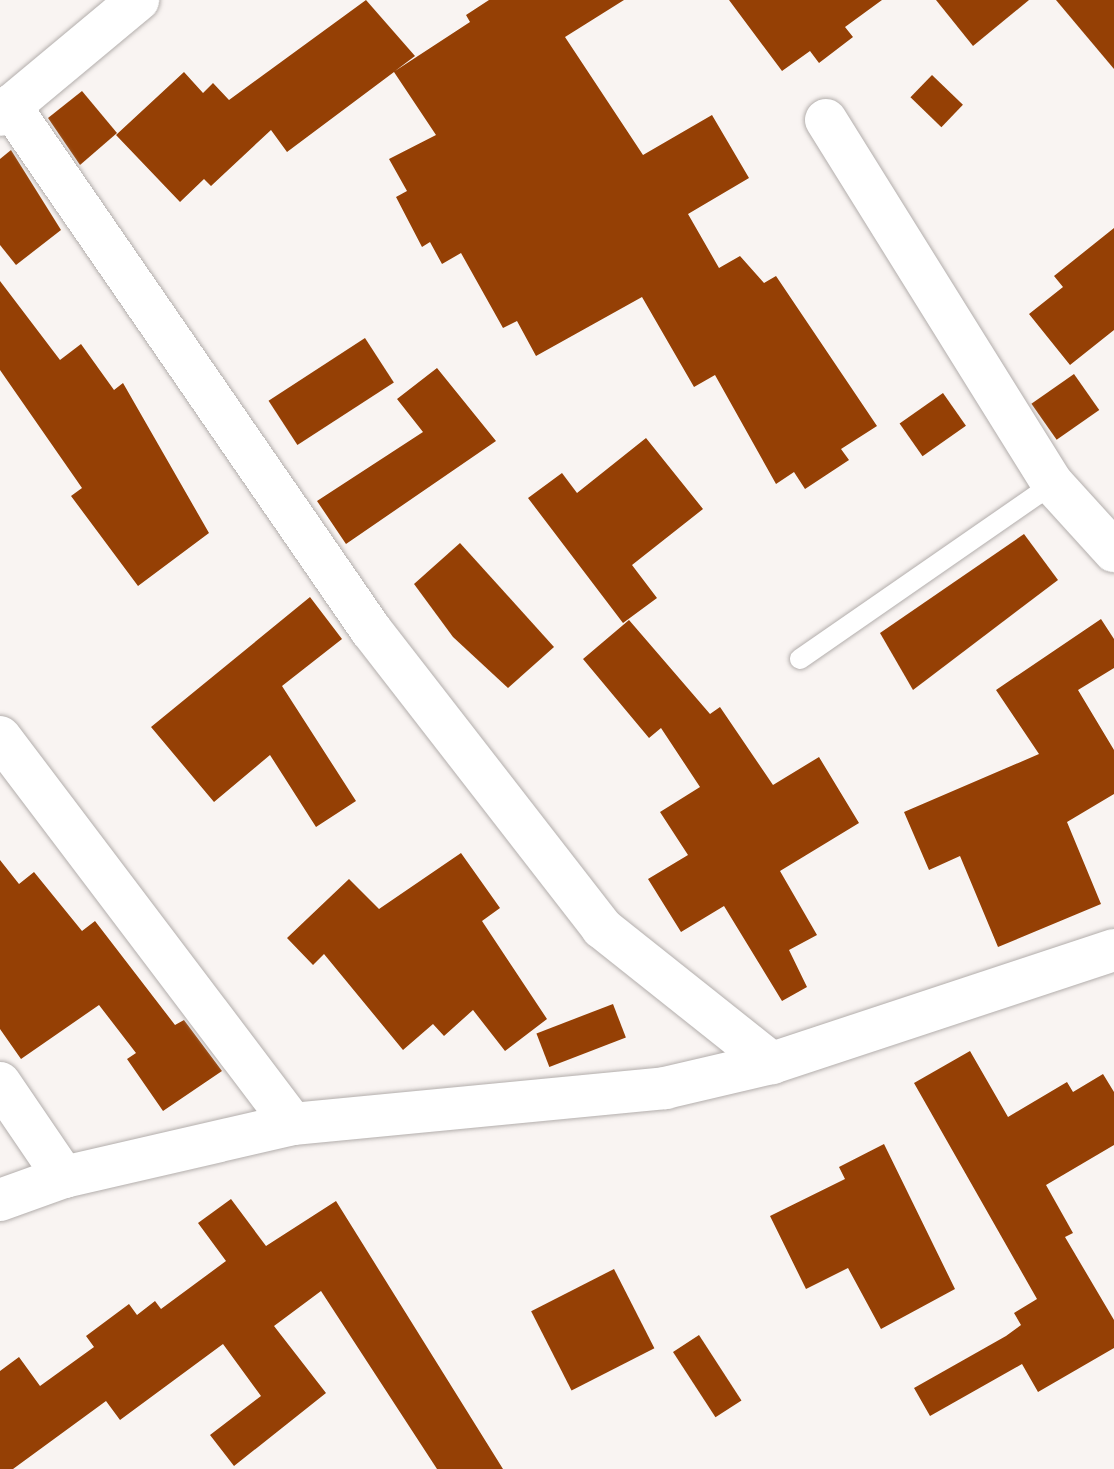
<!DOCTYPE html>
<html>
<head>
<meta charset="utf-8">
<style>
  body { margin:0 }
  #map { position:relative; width:1114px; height:1469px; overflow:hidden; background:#f9f4f2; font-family:"Varela Round",sans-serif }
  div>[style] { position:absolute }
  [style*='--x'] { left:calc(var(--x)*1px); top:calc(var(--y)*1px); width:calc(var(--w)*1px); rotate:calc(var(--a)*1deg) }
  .building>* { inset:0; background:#954005; transform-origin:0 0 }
  .roads { filter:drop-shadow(0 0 2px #b3aeac) drop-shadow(0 0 2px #b3aeac) }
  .service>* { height:20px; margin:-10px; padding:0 10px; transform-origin:10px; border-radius:10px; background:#fff }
  .minor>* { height:42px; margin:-21px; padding:0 21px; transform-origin:21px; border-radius:21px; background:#fff }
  span { translate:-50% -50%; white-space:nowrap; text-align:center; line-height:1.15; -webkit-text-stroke:8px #fff; paint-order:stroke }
</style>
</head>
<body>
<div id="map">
  <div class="building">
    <i style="clip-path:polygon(366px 0,415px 56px,395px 71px,470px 22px,466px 15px,489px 0,624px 0,565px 37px,643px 155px,712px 115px,749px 178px,688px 214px,719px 268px,740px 256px,764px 283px,776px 276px,877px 426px,841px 449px,849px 460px,805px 489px,794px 472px,776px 484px,715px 375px,694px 387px,642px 297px,536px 356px,517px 321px,503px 328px,461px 253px,442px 264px,430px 242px,422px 247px,396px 197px,407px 191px,389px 159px,436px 135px,394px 72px,287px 152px,271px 130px,211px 186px,204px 179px,180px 202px,116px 135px,184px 72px,203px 93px,213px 83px,229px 100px)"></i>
    <i style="clip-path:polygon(729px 0,882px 0,845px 27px,853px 37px,819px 63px,810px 51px,782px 71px)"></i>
    <i style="clip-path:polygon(936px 0,1029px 0,973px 46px)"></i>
    <i style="clip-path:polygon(1056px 0,1114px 0,1114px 69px)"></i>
    <i style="left:932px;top:75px;width:43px;height:31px;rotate:44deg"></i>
    <i style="clip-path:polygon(82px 91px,117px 133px,80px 165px,48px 118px)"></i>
    <i style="clip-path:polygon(11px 150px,61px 230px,16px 265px,0 245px,0 159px)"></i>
    <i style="clip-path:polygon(1114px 228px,1114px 330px,1070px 365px,1029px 314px,1063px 287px,1054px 276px)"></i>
    <i style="clip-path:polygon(0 281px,60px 360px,81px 344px,114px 390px,123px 383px,209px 533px,138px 586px,71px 496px,82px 488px,0 370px)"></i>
    <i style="left:365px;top:338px;width:53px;height:115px;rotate:57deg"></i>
    <i style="clip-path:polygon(437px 368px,496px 441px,346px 544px,317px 501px,423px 432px,397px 399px)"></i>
    <i style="left:1074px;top:374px;width:44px;height:52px;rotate:55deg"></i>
    <i style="left:943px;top:393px;width:40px;height:53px;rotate:55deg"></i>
    <i style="clip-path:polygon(646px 438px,703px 509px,632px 565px,657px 598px,623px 623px,528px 498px,562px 473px,577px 493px)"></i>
    <i style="clip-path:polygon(1024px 534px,1058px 580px,913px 690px,880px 633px)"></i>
    <i style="clip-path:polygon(460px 543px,554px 647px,508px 688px,453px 637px,414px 584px)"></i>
    <i style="clip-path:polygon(310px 597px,342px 639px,282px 686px,356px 801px,316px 827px,270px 755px,214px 802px,151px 727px)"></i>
    <i style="clip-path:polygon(1101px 619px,1114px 639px,1114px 668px,1078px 690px,1114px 750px,1114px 794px,1067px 822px,1101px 904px,998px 947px,960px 856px,929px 870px,904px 812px,1039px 754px,996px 690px)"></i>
    <i style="clip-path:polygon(629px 620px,710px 714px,720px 707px,773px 785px,819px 757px,859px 823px,780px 871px,817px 935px,789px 950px,807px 987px,782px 1001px,724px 906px,681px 932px,648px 879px,688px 855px,660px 812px,700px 787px,661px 728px,649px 738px,583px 659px)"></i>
    <i style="clip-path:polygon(461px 853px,500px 908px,482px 921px,547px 1019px,505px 1051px,473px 1010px,444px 1036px,433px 1024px,403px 1050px,324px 954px,313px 965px,287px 938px,349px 879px,379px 909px)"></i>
    <i style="clip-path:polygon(0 860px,19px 884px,34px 872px,82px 931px,95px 921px,175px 1025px,184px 1020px,222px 1071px,163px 1111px,127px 1059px,136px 1053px,99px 1005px,21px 1059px,0 1029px)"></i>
    <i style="left:613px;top:1004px;width:36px;height:82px;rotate:69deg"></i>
    <i style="clip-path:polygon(970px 1051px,1008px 1117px,1067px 1082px,1073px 1092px,1103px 1074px,1114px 1092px,1114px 1145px,1046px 1185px,1073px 1233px,1065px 1237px,1114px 1320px,1114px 1348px,1038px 1392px,1022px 1364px,930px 1416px,914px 1388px,1006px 1336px,1021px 1325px,1014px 1313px,1037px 1299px,914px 1083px)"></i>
    <i style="clip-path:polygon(884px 1144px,955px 1289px,881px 1329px,848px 1268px,806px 1289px,770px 1216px,845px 1179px,839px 1167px)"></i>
    <i style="clip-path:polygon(231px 1199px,266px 1246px,336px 1201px,503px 1469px,437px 1469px,321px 1291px,274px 1326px,326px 1393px,234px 1466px,210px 1435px,261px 1396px,223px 1344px,120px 1420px,106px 1401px,13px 1469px,0 1469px,0 1371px,19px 1357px,40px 1386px,94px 1347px,86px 1336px,129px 1304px,137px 1315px,155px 1301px,161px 1309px,226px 1261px,198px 1223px)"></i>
    <i style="left:614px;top:1269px;width:89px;height:93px;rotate:63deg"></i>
    <i style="left:699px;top:1335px;width:78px;height:31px;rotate:57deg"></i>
  </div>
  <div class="roads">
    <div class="service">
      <i style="--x:800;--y:659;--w:308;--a:-34.7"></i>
    </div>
    <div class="minor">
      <i style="--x:10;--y:106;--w:636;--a:55.44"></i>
      <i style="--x:371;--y:630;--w:377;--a:52.2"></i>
      <i style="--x:602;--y:928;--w:217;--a:38.5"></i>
      <i style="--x:0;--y:115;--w:180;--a:-39.8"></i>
      <i style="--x:826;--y:120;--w:429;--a:58.1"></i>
      <i style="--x:1053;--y:484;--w:91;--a:47.7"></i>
      <i style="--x:0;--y:737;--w:485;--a:52.9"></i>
      <i style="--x:0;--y:1083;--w:114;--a:55.8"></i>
      <i style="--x:0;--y:1200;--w:68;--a:-19.8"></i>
      <i style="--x:64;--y:1177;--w:235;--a:-13"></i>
      <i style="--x:293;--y:1124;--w:374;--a:-5.5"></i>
      <i style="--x:665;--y:1088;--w:110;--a:-13.2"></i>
      <i style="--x:772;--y:1063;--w:360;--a:-18.3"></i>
    </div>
  </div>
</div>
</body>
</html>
